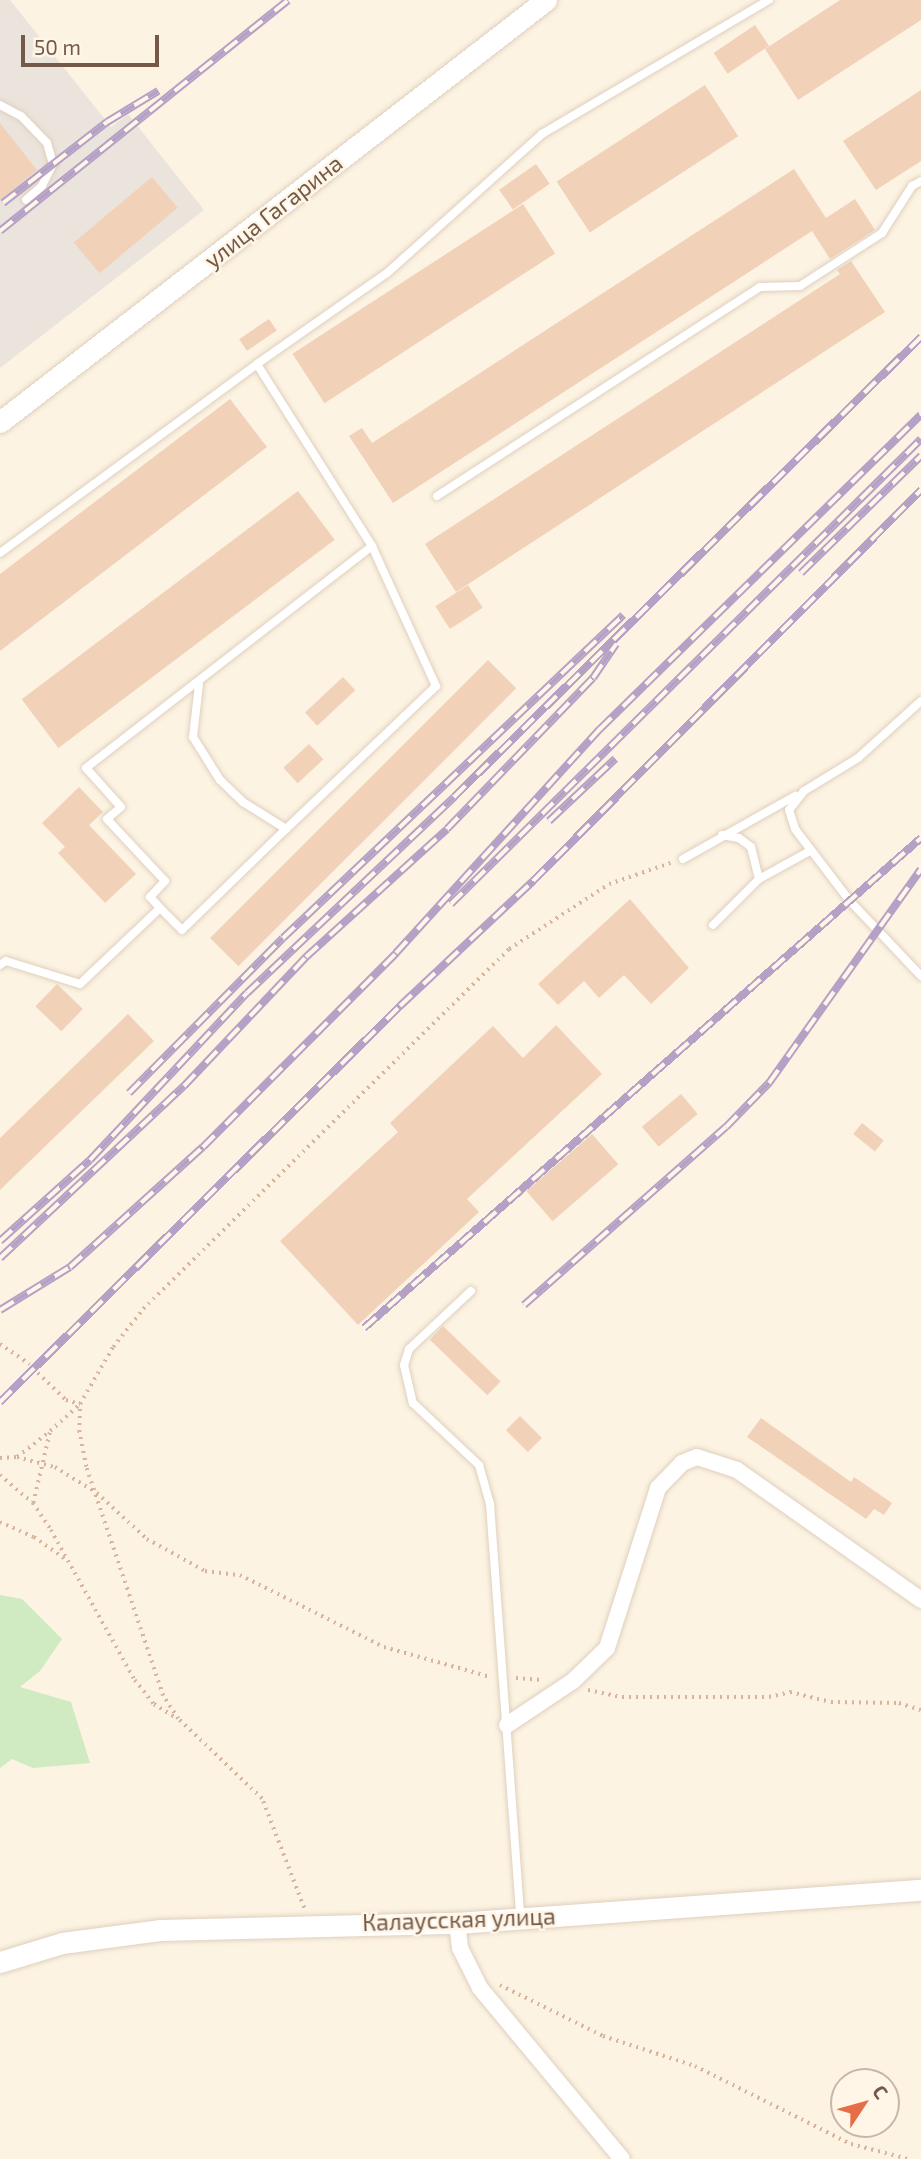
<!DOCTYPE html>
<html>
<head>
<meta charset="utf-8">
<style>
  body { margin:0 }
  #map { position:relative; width:921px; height:2159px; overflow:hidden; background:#fcf3e2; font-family:"Exo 2",sans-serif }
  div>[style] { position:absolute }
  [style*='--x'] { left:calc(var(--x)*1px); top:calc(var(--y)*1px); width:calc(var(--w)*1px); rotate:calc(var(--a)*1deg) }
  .industrial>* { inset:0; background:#ebe4dd }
  .green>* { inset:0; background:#d0eac1 }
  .building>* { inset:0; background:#f2d1b9; transform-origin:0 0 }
  .path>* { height:3.5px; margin-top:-1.75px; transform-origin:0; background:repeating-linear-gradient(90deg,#d6b49d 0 2px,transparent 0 7px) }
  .roads { filter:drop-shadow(0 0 2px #e0cfbe) drop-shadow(0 0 2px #e0cfbe) }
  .service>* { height:8px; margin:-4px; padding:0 4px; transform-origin:4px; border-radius:4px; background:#fff }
  .minor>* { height:16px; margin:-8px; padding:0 8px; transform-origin:8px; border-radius:8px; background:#fff }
  .tertiary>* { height:21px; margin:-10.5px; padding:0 10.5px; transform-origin:10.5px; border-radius:10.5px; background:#fff }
  .rail>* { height:8px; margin-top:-4px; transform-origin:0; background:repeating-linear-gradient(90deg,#fff6e8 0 16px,#b5a1c5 0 32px); box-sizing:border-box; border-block:2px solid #b5a1c5 }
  span { translate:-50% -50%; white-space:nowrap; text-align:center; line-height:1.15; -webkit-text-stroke:5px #fff6e8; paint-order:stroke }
  .street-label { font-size:23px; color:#745948 }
  .north { position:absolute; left:830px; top:2068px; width:70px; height:70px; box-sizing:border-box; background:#fff6e8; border:2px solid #c7b7a8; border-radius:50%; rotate:54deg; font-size:19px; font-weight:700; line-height:28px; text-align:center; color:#745948 }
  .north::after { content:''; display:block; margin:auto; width:24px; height:32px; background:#e76d46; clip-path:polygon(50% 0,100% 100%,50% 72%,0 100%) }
  .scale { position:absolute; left:21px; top:35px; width:138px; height:32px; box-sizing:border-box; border:4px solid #745948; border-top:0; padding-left:9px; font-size:21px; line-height:24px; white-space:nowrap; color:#745948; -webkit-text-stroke:5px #fff6e8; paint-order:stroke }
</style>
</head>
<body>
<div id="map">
  <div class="industrial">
    <i style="clip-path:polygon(0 0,10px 0,111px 127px,128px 114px,204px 210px,0 368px)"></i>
  </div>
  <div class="green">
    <i style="clip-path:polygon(0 1595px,22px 1599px,62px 1639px,40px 1671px,20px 1687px,71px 1702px,90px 1763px,33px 1768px,12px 1759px,0 1768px)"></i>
  </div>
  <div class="building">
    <i style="clip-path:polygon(840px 0,921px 0,921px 20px,798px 100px,765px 49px)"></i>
    <i style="left:755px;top:25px;width:25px;height:50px;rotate:56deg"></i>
    <i style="left:705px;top:85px;width:61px;height:177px;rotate:57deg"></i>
    <i style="clip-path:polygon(921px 90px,921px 161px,876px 190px,843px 141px)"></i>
    <i style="clip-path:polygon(0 123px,37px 170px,0 200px)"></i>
    <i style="left:536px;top:164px;width:24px;height:45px;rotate:55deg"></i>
    <i style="clip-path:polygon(794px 169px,826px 218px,855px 199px,875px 230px,830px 259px,812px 231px,393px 503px,349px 436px,362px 428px,372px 443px)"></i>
    <i style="left:152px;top:177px;width:40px;height:102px;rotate:50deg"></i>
    <i style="left:523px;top:204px;width:59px;height:275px;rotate:57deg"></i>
    <i style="clip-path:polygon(851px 261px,885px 312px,456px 592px,425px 544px,840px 274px,837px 270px)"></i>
    <i style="left:269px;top:319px;width:14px;height:36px;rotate:56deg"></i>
    <i style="clip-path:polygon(230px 399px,267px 447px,0 651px,0 574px)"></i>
    <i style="left:298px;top:491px;width:61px;height:346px;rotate:53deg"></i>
    <i style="left:468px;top:585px;width:27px;height:39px;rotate:57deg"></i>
    <i style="left:488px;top:660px;width:40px;height:393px;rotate:45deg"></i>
    <i style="left:343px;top:677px;width:18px;height:52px;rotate:47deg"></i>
    <i style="left:309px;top:744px;width:21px;height:35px;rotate:47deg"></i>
    <i style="clip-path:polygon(79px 787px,103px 812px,89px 825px,136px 874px,105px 903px,58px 853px,65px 847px,42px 823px)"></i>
    <i style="clip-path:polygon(630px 899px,689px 968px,651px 1004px,624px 975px,599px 998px,584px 981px,558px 1005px,538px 984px)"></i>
    <i style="left:57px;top:984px;width:36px;height:31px;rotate:44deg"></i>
    <i style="clip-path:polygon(128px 1014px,154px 1041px,0 1190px,0 1138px)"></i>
    <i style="clip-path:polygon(556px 1025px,602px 1074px,467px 1199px,479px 1212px,358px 1325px,280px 1241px,398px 1132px,390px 1123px,493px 1026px,523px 1058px)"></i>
    <i style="left:681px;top:1094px;width:26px;height:51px;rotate:50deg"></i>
    <i style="left:862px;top:1123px;width:28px;height:14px;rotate:39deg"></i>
    <i style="left:592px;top:1134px;width:40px;height:87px;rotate:49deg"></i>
    <i style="left:443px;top:1326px;width:80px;height:19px;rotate:44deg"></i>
    <i style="left:520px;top:1416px;width:31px;height:20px;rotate:45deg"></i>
    <i style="clip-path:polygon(761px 1418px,851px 1482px,854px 1477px,892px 1503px,884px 1515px,874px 1509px,866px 1519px,747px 1437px)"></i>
  </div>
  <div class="path">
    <i style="--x:0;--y:1344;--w:36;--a:34"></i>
    <i style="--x:38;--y:1373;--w:39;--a:44"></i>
    <i style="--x:66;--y:1400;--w:15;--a:16"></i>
    <i style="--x:17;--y:1457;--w:41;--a:-38"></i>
    <i style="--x:0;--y:1458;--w:17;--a:-3"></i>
    <i style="--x:17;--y:1457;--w:39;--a:15"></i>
    <i style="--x:55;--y:1467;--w:49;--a:31.8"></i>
    <i style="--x:97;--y:1493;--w:68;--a:42.6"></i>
    <i style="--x:147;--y:1539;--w:66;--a:28.9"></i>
    <i style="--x:205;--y:1571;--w:35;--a:7"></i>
    <i style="--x:240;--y:1575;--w:161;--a:26.6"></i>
    <i style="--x:384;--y:1647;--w:111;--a:15.7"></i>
    <i style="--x:0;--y:1475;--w:43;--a:40.3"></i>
    <i style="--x:33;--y:1503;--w:32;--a:56"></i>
    <i style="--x:51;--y:1530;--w:172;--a:60.8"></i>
    <i style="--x:135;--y:1680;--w:31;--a:52"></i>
    <i style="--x:154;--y:1704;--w:26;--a:32"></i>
    <i style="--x:33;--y:1503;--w:74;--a:-76.7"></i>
    <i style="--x:50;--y:1431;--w:40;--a:-42"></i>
    <i style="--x:0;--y:1522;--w:37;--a:24"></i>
    <i style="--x:34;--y:1537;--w:42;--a:35.2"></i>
    <i style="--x:516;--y:1678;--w:27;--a:4"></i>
    <i style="--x:588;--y:1690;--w:35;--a:12"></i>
    <i style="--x:622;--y:1697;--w:147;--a:0"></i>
    <i style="--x:769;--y:1697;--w:22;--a:-13"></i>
    <i style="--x:790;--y:1692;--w:42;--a:13.7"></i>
    <i style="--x:831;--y:1702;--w:68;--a:0.8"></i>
    <i style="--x:899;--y:1703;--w:23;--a:18"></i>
    <i style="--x:304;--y:1908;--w:117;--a:-111.1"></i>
    <i style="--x:262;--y:1799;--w:116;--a:-136.4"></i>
    <i style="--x:178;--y:1719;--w:27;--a:-123"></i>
    <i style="--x:163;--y:1696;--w:242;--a:-108.6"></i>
    <i style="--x:86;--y:1467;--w:36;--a:-101"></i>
    <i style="--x:79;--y:1432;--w:28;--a:-88"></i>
    <i style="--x:80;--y:1404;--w:66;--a:-59.9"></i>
    <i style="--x:113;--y:1347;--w:48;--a:-51.7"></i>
    <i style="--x:143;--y:1309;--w:513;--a:-44.53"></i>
    <i style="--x:509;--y:949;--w:119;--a:-33"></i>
    <i style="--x:609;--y:884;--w:65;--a:-19"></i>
    <i style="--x:500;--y:1985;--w:115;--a:26.3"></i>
    <i style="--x:603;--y:2036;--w:97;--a:18.1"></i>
    <i style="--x:695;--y:2066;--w:174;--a:26.6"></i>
    <i style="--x:851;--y:2144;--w:59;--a:14.7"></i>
  </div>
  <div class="roads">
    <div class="service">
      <i style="--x:0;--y:105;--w:24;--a:28"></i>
      <i style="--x:21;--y:116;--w:37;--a:46"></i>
      <i style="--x:47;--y:143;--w:22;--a:74"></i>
      <i style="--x:53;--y:164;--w:25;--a:117"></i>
      <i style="--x:42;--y:186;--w:21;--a:139"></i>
      <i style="--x:437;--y:496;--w:385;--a:-32.9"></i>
      <i style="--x:760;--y:287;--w:40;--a:-1.4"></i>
      <i style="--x:800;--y:286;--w:98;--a:-32.9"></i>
      <i style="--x:882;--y:233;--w:56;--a:-57.4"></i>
      <i style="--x:912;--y:186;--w:10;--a:-29"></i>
      <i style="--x:0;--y:553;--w:319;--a:-36.3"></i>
      <i style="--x:921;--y:701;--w:85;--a:137.9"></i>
      <i style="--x:858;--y:758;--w:63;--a:148.6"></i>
      <i style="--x:804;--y:791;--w:24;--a:128"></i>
      <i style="--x:789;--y:810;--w:20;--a:72"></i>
      <i style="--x:795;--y:829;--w:89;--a:52.7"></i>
      <i style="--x:849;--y:900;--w:105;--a:46.5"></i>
      <i style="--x:286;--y:829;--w:207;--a:-43.6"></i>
      <i style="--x:436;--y:686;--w:154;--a:-114.6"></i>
      <i style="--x:722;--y:835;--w:17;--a:10"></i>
      <i style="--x:739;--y:838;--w:15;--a:37"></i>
      <i style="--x:751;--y:847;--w:33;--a:76"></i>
      <i style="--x:683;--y:859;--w:129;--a:-29.4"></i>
      <i style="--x:160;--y:908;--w:15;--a:-132"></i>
      <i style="--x:150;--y:897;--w:22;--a:-47"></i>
      <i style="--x:165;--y:881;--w:85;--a:-133.1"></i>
      <i style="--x:107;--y:819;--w:18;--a:-41"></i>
      <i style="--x:121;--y:807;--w:52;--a:-131.9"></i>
      <i style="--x:86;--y:768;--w:362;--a:-37.8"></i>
      <i style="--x:372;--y:546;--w:215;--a:-122.3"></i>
      <i style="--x:257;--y:364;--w:159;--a:-35"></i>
      <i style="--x:387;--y:273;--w:208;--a:-41.9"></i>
      <i style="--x:542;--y:134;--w:264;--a:-30.6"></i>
      <i style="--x:713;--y:925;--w:65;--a:-45"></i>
      <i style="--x:759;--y:879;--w:58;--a:-28.8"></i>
      <i style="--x:0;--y:965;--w:7;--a:-34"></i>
      <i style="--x:6;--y:961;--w:77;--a:17.3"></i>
      <i style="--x:80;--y:984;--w:110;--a:-43.5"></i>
      <i style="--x:160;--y:908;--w:31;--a:45"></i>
      <i style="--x:182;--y:930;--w:145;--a:-44.2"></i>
      <i style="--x:286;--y:829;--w:51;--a:-147.9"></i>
      <i style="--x:243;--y:802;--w:32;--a:-136"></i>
      <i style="--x:220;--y:780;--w:51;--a:-122.1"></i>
      <i style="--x:193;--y:737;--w:53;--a:-83.5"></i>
      <i style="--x:471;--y:1291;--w:85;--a:136.9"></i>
      <i style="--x:409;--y:1349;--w:17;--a:107"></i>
      <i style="--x:404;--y:1365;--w:39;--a:77"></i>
      <i style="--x:413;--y:1403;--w:91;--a:43.2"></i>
      <i style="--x:479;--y:1465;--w:41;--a:74.2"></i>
      <i style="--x:490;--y:1504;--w:413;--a:85.8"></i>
    </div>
    <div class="minor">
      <i style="--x:507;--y:1725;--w:79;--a:-33.7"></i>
      <i style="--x:573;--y:1681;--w:47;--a:-44.1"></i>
      <i style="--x:607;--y:1648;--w:168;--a:-72.3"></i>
      <i style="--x:658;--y:1488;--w:35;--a:-46"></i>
      <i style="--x:682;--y:1463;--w:16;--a:-22"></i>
      <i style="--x:697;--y:1457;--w:42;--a:18"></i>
      <i style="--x:737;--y:1470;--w:225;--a:35.2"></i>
      <i style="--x:457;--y:1923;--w:25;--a:83"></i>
      <i style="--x:460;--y:1948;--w:45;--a:63.4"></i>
      <i style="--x:480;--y:1988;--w:222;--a:50.3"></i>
    </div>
    <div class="tertiary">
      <i style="--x:0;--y:422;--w:690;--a:-37.7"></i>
      <i style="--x:0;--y:1962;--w:65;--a:-17"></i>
      <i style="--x:62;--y:1943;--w:100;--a:-7.5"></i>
      <i style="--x:161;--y:1930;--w:296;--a:-1.4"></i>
      <i style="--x:457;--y:1923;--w:465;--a:-4.1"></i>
    </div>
  </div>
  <div class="rail">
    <i style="--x:3;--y:203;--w:132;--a:-37.9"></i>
    <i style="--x:107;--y:122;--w:60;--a:-31.3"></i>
    <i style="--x:0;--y:231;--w:369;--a:-38.7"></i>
    <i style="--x:801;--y:573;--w:168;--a:-44.3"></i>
    <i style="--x:549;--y:821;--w:91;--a:-43.2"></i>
    <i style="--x:451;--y:904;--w:661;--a:-44.69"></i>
    <i style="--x:129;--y:1093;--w:218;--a:-45.2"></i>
    <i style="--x:283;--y:938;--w:469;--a:-43.5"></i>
    <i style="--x:0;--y:1241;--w:121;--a:-42"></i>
    <i style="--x:90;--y:1160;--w:229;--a:-46.8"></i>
    <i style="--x:247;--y:993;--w:285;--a:-43.4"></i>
    <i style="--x:454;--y:797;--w:656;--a:-44.57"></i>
    <i style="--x:0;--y:1258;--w:252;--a:-43.1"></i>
    <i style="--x:184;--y:1086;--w:178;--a:-46.6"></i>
    <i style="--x:306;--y:957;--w:190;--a:-42.2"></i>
    <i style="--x:447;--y:829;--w:210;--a:-46"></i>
    <i style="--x:593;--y:678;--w:41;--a:-55.9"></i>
    <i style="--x:524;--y:1305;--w:269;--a:-41.4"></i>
    <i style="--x:726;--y:1127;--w:62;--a:-45.7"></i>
    <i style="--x:769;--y:1083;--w:262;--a:-54.6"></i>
    <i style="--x:0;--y:1310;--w:82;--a:-31.6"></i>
    <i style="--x:70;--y:1267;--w:179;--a:-42.1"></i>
    <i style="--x:203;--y:1147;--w:274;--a:-45.1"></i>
    <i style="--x:396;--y:953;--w:303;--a:-47.7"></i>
    <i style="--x:600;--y:729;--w:449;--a:-44.4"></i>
    <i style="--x:364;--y:1328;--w:742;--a:-41.34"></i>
    <i style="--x:0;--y:1402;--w:563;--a:-44.71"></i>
    <i style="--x:400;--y:1006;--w:183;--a:-43.2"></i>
    <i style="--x:533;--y:881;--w:551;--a:-45.22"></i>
  </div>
  <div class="street-label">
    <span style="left:273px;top:211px;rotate:-38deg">улица Гагарина</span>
    <span style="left:459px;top:1919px;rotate:-2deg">Калаусская улица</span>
  </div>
  <div class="north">С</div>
  <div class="scale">50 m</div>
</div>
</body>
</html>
